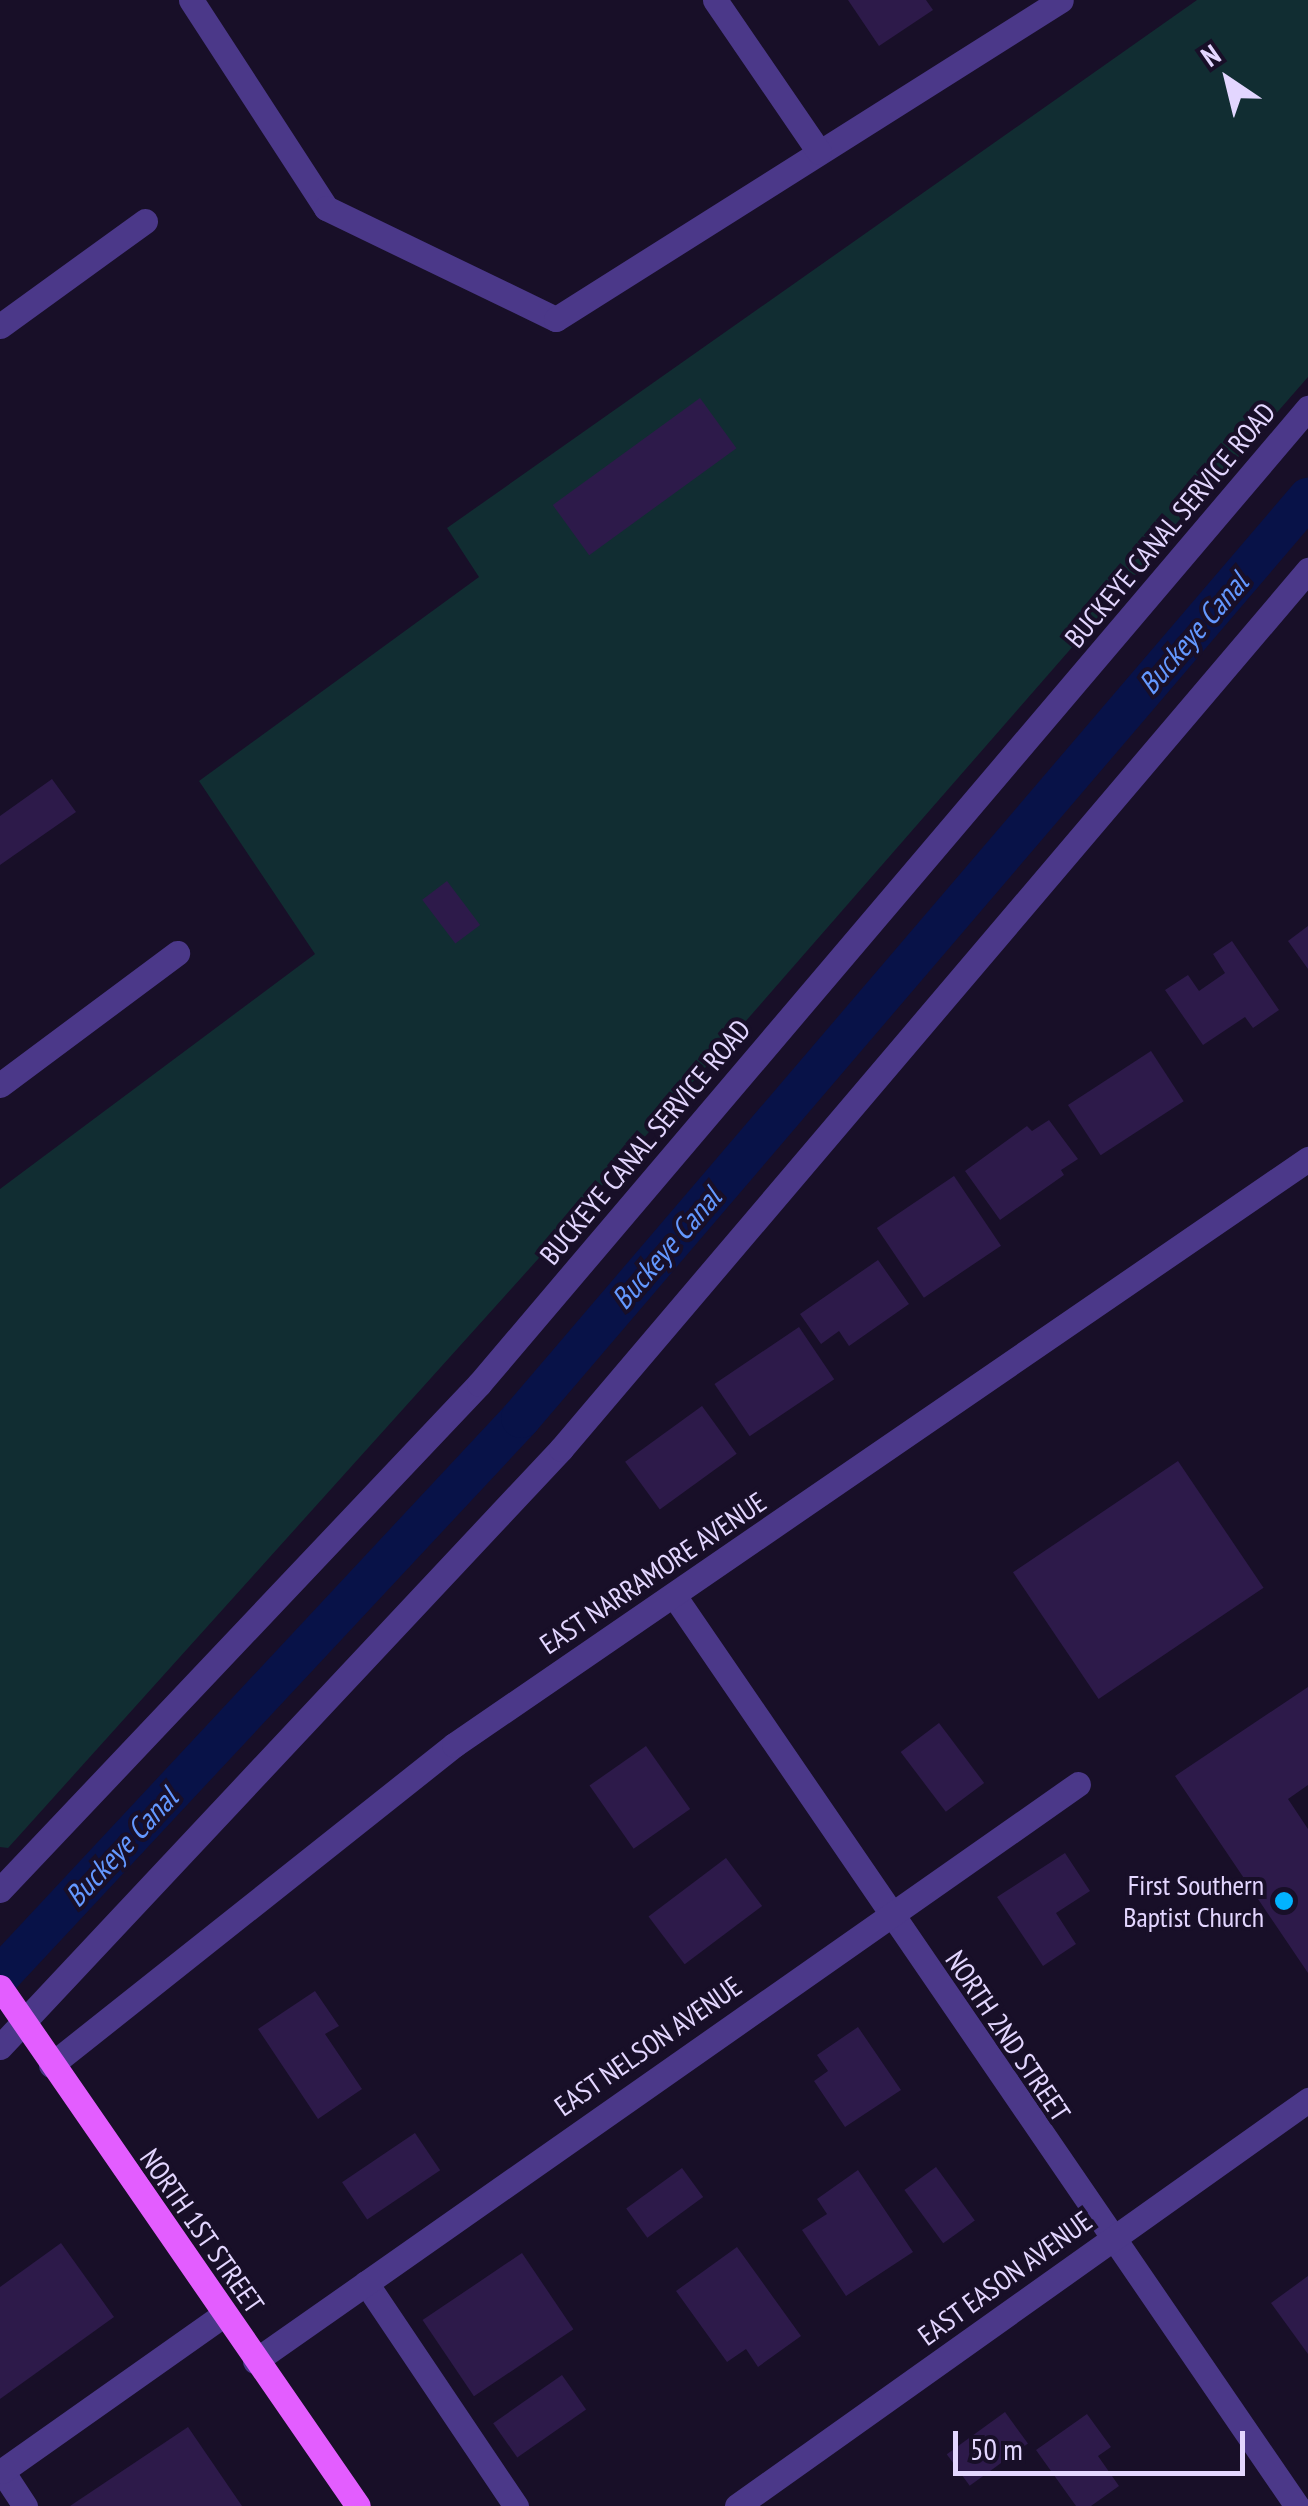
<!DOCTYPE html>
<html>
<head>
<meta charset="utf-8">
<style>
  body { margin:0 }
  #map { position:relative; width:1308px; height:2506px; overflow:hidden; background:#180f28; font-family:"PT Sans Narrow",sans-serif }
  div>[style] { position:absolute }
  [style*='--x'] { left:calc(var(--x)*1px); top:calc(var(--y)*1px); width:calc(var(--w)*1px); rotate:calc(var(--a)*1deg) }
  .green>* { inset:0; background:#112d32 }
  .canal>* { height:40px; margin:-20px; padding:0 20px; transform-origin:20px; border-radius:20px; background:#081248 }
  .building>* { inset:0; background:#2d1a4a; transform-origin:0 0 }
  .minor>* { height:25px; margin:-12.5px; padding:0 12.5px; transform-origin:12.5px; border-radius:12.5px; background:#4b3889 }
  .major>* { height:25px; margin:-12.5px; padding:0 12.5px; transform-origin:12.5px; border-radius:12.5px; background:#e35dff }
  .dots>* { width:28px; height:28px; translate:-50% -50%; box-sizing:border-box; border:5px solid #180f28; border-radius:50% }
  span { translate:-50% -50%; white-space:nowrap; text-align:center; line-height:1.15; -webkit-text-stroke:8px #180f28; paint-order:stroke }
  .street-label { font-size:28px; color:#e3d6ff }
  .poi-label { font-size:28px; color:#e3d6ff }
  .right { translate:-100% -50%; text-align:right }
  .water-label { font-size:30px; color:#6498ff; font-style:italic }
  .north { position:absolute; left:1178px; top:30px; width:100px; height:100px; -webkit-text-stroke:8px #180f28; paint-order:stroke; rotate:325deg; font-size:28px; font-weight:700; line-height:40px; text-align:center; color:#e3d6ff }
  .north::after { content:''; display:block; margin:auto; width:35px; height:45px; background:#e3d6ff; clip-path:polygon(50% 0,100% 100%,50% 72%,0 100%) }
  .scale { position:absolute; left:953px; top:2431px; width:292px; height:45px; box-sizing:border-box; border:5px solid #e3d6ff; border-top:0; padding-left:12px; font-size:30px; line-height:35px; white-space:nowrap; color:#e3d6ff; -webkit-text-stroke:8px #180f28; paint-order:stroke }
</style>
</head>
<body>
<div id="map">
  <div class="green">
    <i style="clip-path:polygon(1197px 0,1308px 0,1308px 377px,539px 1258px,8px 1848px,0 1847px,0 1189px,315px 954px,199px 781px,479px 577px,447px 528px)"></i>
  </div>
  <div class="canal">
    <i style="--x:0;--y:1976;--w:763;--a:-46.96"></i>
    <i style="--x:521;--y:1418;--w:1211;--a:-49.46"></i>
  </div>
  <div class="building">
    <i style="clip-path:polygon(848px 0,926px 0,933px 10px,879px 46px)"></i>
    <i style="left:700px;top:398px;width:62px;height:182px;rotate:54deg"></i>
    <i style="clip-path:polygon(52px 779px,76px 812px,0 865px,0 816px)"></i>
    <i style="left:447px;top:881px;width:55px;height:31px;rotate:53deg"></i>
    <i style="clip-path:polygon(1308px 926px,1308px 969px,1288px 941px)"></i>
    <i style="clip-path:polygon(1232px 941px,1279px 1010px,1253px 1028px,1245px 1017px,1203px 1045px,1165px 990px,1188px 975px,1199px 991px,1225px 973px,1213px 954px)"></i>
    <i style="left:1151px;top:1051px;width:60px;height:99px;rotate:57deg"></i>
    <i style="clip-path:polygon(1049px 1120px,1078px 1159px,1061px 1170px,1064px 1175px,1000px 1220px,965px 1171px,1027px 1126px,1032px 1131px)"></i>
    <i style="left:954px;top:1176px;width:84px;height:93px;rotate:56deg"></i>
    <i style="clip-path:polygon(878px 1260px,909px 1304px,849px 1346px,839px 1331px,821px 1344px,800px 1314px)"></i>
    <i style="left:799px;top:1327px;width:63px;height:102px;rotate:56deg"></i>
    <i style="left:702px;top:1406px;width:59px;height:95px;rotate:54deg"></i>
    <i style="left:1178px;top:1461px;width:153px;height:199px;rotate:56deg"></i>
    <i style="clip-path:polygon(1308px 1687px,1308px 1785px,1288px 1799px,1308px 1829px,1308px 1973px,1175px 1776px)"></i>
    <i style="left:939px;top:1723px;width:75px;height:48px;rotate:53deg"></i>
    <i style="left:646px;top:1746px;width:77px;height:69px;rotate:55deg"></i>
    <i style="clip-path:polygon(1065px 1853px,1090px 1891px,1056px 1913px,1076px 1944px,1043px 1966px,997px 1897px)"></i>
    <i style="left:726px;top:1858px;width:60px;height:97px;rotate:53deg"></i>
    <i style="clip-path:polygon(315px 1991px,339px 2026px,325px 2034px,362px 2089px,318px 2119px,258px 2029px)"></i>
    <i style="clip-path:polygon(858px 2027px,901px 2090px,845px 2127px,814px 2081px,828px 2071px,817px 2055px)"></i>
    <i style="left:415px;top:2133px;width:45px;height:88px;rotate:56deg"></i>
    <i style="left:936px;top:2167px;width:66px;height:39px;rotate:54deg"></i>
    <i style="left:682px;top:2168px;width:36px;height:69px;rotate:54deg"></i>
    <i style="clip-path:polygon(858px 2170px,913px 2252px,846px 2296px,802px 2230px,827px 2214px,817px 2199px)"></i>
    <i style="clip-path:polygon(61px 2243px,114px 2317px,0 2399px,0 2287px)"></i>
    <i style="clip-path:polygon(737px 2247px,801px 2336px,758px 2367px,746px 2349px,727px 2362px,676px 2291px)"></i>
    <i style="left:522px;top:2253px;width:92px;height:120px;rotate:56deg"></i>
    <i style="clip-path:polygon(1308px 2276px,1308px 2354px,1271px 2303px)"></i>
    <i style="left:562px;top:2375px;width:42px;height:84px;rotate:55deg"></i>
    <i style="left:1005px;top:2412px;width:39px;height:72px;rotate:54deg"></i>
    <i style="clip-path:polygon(1087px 2414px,1111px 2447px,1098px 2456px,1119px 2486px,1091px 2506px,1076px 2506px,1036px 2450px)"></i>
    <i style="clip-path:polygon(188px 2427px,242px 2506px,70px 2506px)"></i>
  </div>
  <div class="minor">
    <i style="--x:191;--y:0;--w:248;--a:57"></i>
    <i style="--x:326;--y:208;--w:255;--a:25.8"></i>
    <i style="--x:556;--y:319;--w:597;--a:-32.28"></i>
    <i style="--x:715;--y:0;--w:184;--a:55.6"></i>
    <i style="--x:0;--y:326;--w:179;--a:-35.9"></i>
    <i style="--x:0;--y:1085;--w:221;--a:-36.7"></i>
    <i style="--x:675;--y:1597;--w:1101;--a:55.62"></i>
    <i style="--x:0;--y:1890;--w:697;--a:-46.57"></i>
    <i style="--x:479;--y:1384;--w:1281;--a:-49.66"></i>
    <i style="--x:0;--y:2047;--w:820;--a:-46.83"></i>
    <i style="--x:561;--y:1449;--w:1154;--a:-49.64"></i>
    <i style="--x:51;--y:2065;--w:515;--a:-38.45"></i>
    <i style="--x:454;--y:1745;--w:1036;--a:-34.46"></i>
    <i style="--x:366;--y:2283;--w:269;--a:56.1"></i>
    <i style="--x:255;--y:2361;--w:1005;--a:-35.03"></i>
    <i style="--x:25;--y:2506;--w:42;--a:-123.3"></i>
    <i style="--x:2;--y:2471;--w:271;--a:-35.2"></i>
    <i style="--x:737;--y:2506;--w:701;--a:-35.41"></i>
  </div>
  <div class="major">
    <i style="--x:0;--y:1987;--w:630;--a:55.4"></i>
  </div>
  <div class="dots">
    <i style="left:1284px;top:1901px;background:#02b3ff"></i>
  </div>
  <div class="street-label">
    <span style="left:1170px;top:525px;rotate:-50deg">BUCKEYE CANAL SERVICE ROAD</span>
    <span style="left:645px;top:1142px;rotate:-50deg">BUCKEYE CANAL SERVICE ROAD</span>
    <span style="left:653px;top:1573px;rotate:-34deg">EAST NARRAMORE AVENUE</span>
    <span style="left:1008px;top:2036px;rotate:56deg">NORTH 2ND STREET</span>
    <span style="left:648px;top:2046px;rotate:-35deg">EAST NELSON AVENUE</span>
    <span style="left:202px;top:2231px;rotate:55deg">NORTH 1ST STREET</span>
    <span style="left:1005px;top:2278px;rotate:-36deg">EAST EASON AVENUE</span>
  </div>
  <div class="poi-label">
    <span class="right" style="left:1264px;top:1901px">First Southern<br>Baptist Church</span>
  </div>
  <div class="water-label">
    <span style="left:1193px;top:633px;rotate:-49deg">Buckeye Canal</span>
    <span style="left:666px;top:1248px;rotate:-49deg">Buckeye Canal</span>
    <span style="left:121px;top:1847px;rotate:-47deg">Buckeye Canal</span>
  </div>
  <div class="north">N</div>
  <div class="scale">50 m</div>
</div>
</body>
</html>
